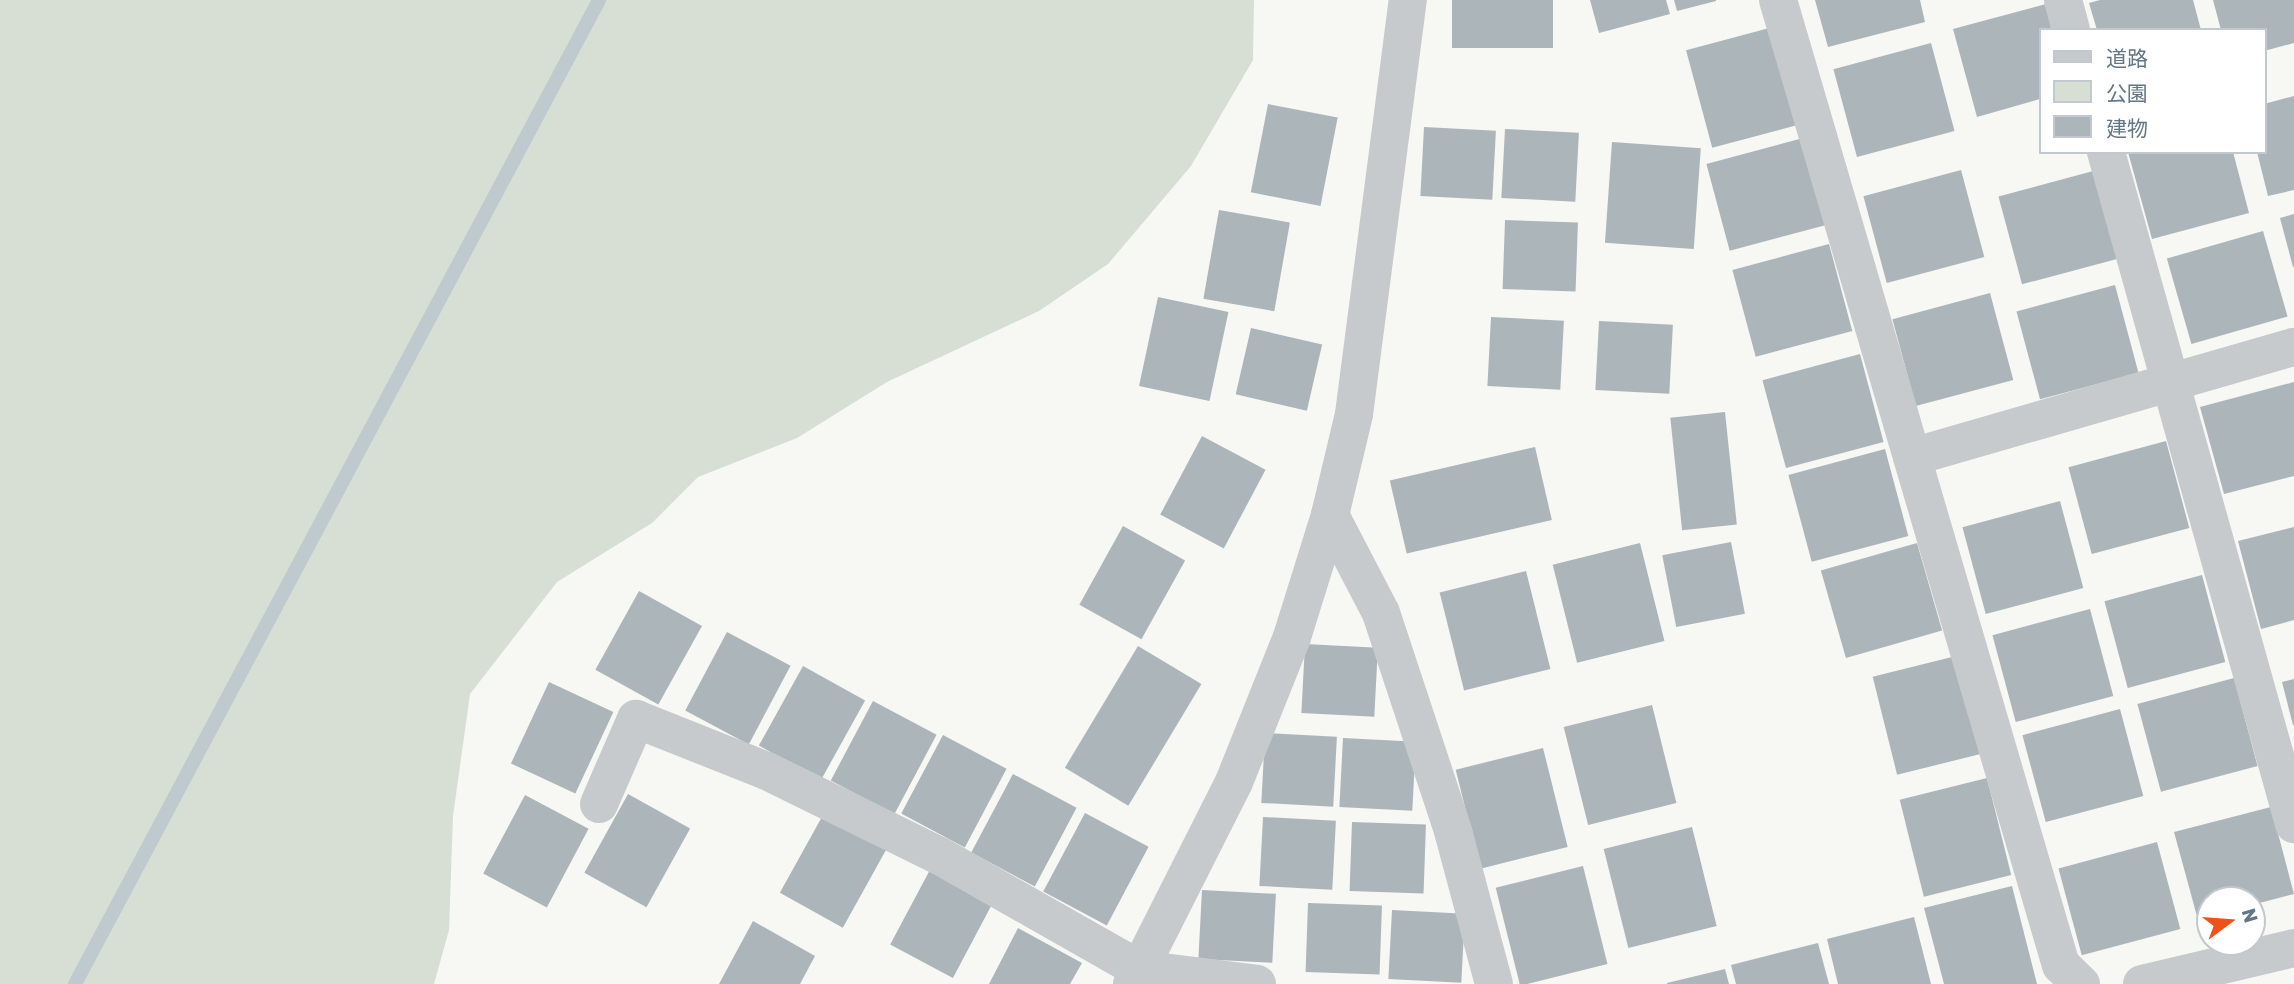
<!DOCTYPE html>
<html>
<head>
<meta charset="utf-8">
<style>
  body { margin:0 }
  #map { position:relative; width:2294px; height:984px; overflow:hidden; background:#f7f7f3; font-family:Rubik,"Noto Sans JP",sans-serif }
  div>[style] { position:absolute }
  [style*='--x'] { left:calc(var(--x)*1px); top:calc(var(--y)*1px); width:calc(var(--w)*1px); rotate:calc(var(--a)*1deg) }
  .green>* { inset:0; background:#d7dfd4 }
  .stream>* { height:14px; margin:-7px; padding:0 7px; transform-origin:7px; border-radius:7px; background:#bfcacf }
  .building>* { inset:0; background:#acb5ba; transform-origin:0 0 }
  .minor>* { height:38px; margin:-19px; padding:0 19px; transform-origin:19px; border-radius:19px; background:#c6cacd }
  .tertiary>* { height:38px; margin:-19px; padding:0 19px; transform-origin:19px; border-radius:19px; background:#c6cacd }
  span { translate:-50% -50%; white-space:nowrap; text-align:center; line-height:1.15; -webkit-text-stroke:7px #fff; paint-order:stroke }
  .legend { position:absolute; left:2039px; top:28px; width:228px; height:126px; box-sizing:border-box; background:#fff; border:2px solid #c1c8cf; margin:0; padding:9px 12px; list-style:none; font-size:21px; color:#637686 }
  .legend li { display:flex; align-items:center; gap:14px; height:35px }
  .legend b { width:35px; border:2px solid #c1c8cf }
  .north { position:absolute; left:2196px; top:886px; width:70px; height:70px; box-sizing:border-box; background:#fff; border:2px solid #c1c8cf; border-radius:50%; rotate:74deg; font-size:19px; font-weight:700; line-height:28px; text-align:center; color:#637686 }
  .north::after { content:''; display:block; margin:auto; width:24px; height:32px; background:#f05119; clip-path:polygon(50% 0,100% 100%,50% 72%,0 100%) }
</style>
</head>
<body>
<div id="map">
  <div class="green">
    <i style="clip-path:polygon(0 0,1254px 0,1253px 60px,1191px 166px,1108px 264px,1039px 311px,887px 382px,797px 438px,698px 477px,652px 523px,557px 582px,470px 694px,453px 816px,449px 930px,434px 984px,0 984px)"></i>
  </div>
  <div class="stream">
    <i style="--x:75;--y:984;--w:1115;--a:-61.96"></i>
  </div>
  <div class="building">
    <i style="left:1452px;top:0;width:101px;height:48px"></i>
    <i style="clip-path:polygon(1590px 0,1666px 0,1670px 14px,1599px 33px)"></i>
    <i style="clip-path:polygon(1674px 0,1716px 0,1716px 1px,1677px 11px)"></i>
    <i style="clip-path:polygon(1815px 0,1920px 0,1925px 22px,1828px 47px)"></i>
    <i style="clip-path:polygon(2100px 0,2193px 0,2201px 30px,2097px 30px,2089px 3px)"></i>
    <i style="clip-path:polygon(2213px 0,2294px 0,2294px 43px,2264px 51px,2264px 30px,2221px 30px)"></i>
    <i style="clip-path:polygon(2050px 3px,2058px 30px,2040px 30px,2040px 99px,1977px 117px,1953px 29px)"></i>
    <i style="left:1773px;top:27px;width:101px;height:90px;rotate:75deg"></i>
    <i style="left:1931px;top:43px;width:91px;height:101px;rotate:75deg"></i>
    <i style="clip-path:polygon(2294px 96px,2294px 190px,2268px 196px,2257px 152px,2264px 152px,2264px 104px)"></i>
    <i style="left:1268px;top:104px;width:71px;height:90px;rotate:11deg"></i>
    <i style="left:1424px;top:127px;width:72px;height:69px;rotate:3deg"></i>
    <i style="left:1505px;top:129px;width:74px;height:69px;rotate:3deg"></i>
    <i style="left:1803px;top:138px;width:90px;height:100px;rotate:75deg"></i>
    <i style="left:1612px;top:142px;width:89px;height:101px;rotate:4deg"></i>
    <i style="clip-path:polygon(2128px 152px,2233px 152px,2249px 213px,2152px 239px)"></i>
    <i style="left:1961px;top:170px;width:90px;height:101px;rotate:75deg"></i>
    <i style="left:2097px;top:170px;width:91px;height:102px;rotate:75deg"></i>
    <i style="left:1219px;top:210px;width:72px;height:90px;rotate:10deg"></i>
    <i style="clip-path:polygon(2294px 214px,2294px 267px,2293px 267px,2280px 218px)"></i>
    <i style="left:1505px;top:220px;width:73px;height:69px;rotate:2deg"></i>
    <i style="left:2263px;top:231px;width:89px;height:100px;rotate:74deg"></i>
    <i style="left:1829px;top:244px;width:90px;height:100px;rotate:75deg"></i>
    <i style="left:2115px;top:285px;width:91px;height:102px;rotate:75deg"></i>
    <i style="left:1990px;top:293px;width:90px;height:101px;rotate:75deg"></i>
    <i style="left:1158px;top:297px;width:72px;height:91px;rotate:12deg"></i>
    <i style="left:1491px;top:317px;width:73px;height:69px;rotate:3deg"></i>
    <i style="left:1599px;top:321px;width:74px;height:69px;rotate:3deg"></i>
    <i style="left:1251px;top:328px;width:73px;height:68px;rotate:13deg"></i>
    <i style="left:1860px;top:354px;width:91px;height:101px;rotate:75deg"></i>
    <i style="clip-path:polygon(2294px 382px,2294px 476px,2224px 494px,2200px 407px)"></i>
    <i style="left:1725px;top:412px;width:113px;height:55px;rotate:84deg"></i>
    <i style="left:1202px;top:436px;width:72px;height:89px;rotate:28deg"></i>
    <i style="left:2166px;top:441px;width:90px;height:101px;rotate:75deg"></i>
    <i style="left:1535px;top:447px;width:75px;height:149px;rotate:77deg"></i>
    <i style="left:1885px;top:449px;width:90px;height:100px;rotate:75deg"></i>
    <i style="left:2060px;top:501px;width:90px;height:101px;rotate:75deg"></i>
    <i style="left:1123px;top:526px;width:71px;height:90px;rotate:29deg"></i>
    <i style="clip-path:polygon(2294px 527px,2294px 620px,2261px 629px,2238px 541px)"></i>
    <i style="left:1731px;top:542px;width:73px;height:70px;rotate:79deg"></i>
    <i style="left:1640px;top:543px;width:101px;height:90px;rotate:76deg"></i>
    <i style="left:1917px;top:543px;width:91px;height:100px;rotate:74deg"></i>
    <i style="left:1526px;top:571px;width:101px;height:89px;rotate:76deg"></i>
    <i style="left:2202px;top:575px;width:90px;height:101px;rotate:75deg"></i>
    <i style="left:639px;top:591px;width:72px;height:90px;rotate:29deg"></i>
    <i style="left:2090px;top:609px;width:90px;height:101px;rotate:75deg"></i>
    <i style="left:727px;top:632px;width:72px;height:89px;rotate:28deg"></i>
    <i style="left:1305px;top:644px;width:73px;height:69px;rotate:3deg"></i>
    <i style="left:1138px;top:646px;width:74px;height:142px;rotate:31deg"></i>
    <i style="left:1960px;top:655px;width:101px;height:90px;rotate:76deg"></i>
    <i style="left:803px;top:666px;width:71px;height:91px;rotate:29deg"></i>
    <i style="left:2234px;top:678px;width:91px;height:100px;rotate:75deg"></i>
    <i style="clip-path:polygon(2294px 679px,2294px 725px,2293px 725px,2282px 682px)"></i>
    <i style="left:549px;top:682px;width:71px;height:90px;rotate:25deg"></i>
    <i style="left:873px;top:701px;width:72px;height:90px;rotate:28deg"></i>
    <i style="left:1652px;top:705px;width:101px;height:91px;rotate:76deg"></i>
    <i style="left:2120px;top:709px;width:90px;height:101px;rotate:75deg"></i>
    <i style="left:1265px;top:733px;width:72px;height:70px;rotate:3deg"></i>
    <i style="left:943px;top:735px;width:72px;height:89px;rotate:28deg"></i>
    <i style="left:1343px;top:738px;width:73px;height:69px;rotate:3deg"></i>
    <i style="left:1543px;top:748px;width:102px;height:90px;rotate:76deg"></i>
    <i style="left:1013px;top:774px;width:72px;height:89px;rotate:28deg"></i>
    <i style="left:1987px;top:778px;width:100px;height:90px;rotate:76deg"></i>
    <i style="left:628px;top:794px;width:71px;height:90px;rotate:29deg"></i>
    <i style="left:525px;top:795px;width:72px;height:89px;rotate:28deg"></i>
    <i style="clip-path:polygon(2271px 807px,2294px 894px,2252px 905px,2252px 900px,2210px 900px,2210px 917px,2198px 920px,2174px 832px)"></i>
    <i style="left:1085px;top:813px;width:72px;height:89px;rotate:28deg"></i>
    <i style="left:823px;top:815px;width:72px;height:89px;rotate:29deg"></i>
    <i style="left:1263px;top:817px;width:73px;height:69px;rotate:3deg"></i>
    <i style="left:1352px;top:822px;width:74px;height:69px;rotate:2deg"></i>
    <i style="left:1692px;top:827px;width:102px;height:91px;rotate:76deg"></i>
    <i style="left:2157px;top:842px;width:90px;height:102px;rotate:75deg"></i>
    <i style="left:932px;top:866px;width:71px;height:89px;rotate:28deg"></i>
    <i style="left:1583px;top:866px;width:101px;height:90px;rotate:76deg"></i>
    <i style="clip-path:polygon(2012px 886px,2037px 984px,1944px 984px,1924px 908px)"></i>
    <i style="left:1202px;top:890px;width:74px;height:69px;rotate:3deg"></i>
    <i style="left:1308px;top:903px;width:74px;height:69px;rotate:2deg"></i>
    <i style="left:1392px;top:910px;width:73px;height:69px;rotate:3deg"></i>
    <i style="clip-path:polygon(1914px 917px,1931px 984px,1838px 984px,1827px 939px)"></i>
    <i style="clip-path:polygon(753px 921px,815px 956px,800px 984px,719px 984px)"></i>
    <i style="clip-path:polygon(1018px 928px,1082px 963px,1070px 984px,989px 984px)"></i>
    <i style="clip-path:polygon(1818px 943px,1829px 984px,1736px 984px,1731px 965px)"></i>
    <i style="clip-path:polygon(1725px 969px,1729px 984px,1667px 984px,1667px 983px)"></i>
  </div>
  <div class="minor">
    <i style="--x:1778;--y:0;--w:1006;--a:73.66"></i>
    <i style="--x:2061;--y:965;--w:28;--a:44"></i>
    <i style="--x:2063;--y:0;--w:31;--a:75"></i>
    <i style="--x:2106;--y:152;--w:698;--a:74.37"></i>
    <i style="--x:1912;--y:457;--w:398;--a:-16.1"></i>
    <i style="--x:1330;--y:515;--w:110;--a:62.5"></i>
    <i style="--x:1381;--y:613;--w:230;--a:71.7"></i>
    <i style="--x:1453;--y:831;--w:158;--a:75"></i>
    <i style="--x:599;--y:804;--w:93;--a:-66.5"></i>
    <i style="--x:636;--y:719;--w:141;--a:21.7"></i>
    <i style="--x:767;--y:771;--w:193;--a:26.2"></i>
    <i style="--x:940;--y:856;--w:229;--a:29.6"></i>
    <i style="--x:1139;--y:969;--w:119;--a:7.2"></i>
    <i style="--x:2142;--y:984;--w:156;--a:-13.3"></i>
  </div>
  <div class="tertiary">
    <i style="--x:1132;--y:984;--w:226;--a:-63.2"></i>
    <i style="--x:1234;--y:782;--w:156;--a:-68.2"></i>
    <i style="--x:1292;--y:637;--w:128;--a:-72.7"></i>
    <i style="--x:1330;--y:515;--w:104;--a:-76.6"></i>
    <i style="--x:1354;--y:414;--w:418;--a:-82.6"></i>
  </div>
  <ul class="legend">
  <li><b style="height:9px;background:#c6cacd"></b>道路</li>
  <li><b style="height:19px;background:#d7dfd4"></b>公園</li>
  <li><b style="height:19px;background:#acb5ba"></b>建物</li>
  </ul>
  <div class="north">N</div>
</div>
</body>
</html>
